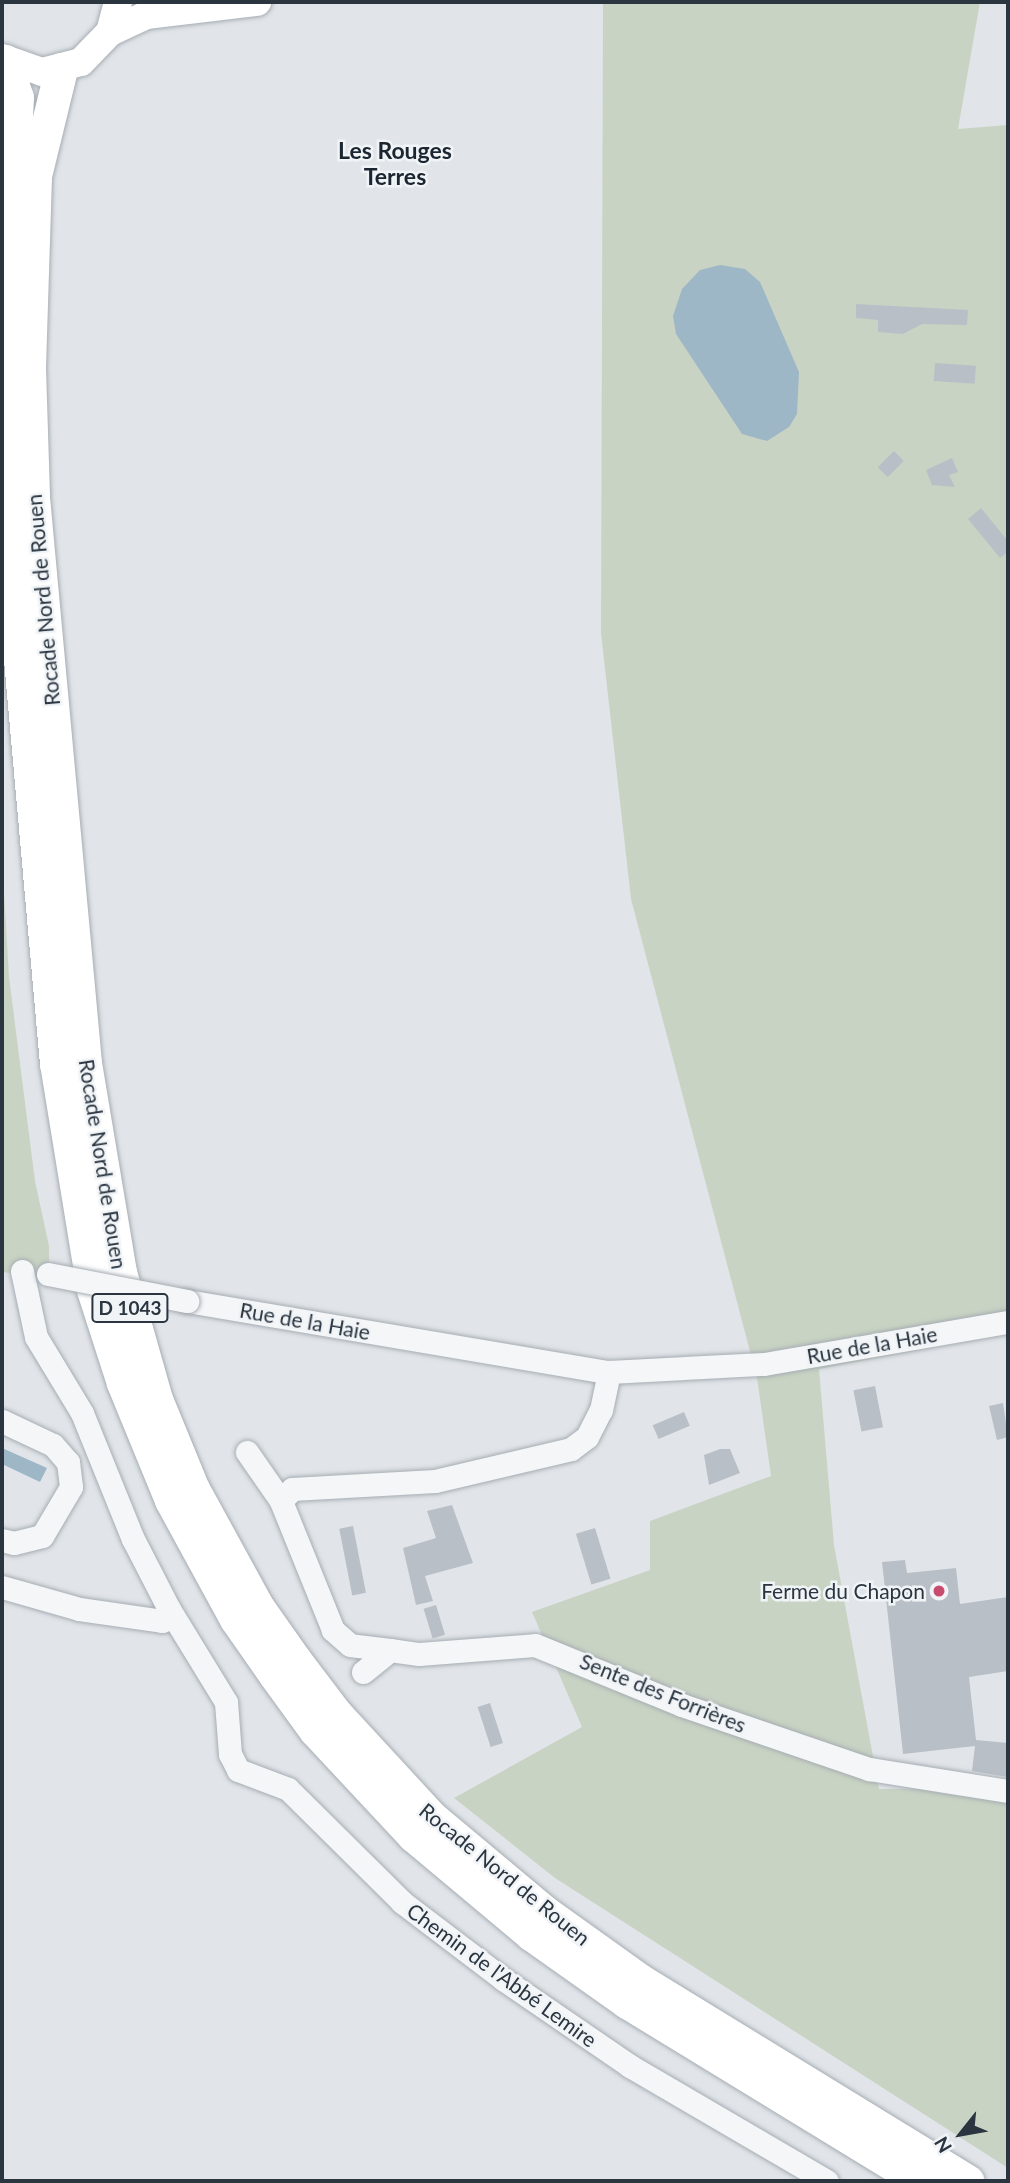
<!DOCTYPE html>
<html>
<head>
<meta charset="utf-8">
<style>
  body { margin:0 }
  #map { position:relative; width:1010px; height:2183px; overflow:hidden; background:#e1e5e9; font-family:Lato,sans-serif }
  div>[style] { position:absolute }
  [style*='--x'] { left:calc(var(--x)*1px); top:calc(var(--y)*1px); width:calc(var(--w)*1px); rotate:calc(var(--a)*1deg) }
  .green>* { inset:0; background:#c9d3c3 }
  .water>* { inset:0; background:#9eb7c7 }
  .building>* { inset:0; background:#b9bfc6; transform-origin:0 0 }
  .roads { filter:drop-shadow(0 0 2px #a6adb3) drop-shadow(0 0 2px #a6adb3) }
  .minor>* { height:23px; margin:-11.5px; padding:0 11.5px; transform-origin:11.5px; border-radius:11.5px; background:#f4f6f8 }
  .major>* { height:28px; margin:-14px; padding:0 14px; transform-origin:14px; border-radius:14px; background:#fff }
  .highway>* { height:33px; margin:-16.5px; padding:0 16.5px; transform-origin:16.5px; border-radius:16.5px; background:#fff }
  .bridges { filter:drop-shadow(0 0 2px #a6adb3) drop-shadow(0 0 2px #a6adb3) }
  .minor-bridge>* { height:23px; margin:-11.5px; padding:0 11.5px; transform-origin:11.5px; border-radius:11.5px; background:#f4f6f8 }
  .dots>* { width:19px; height:19px; translate:-50% -50%; box-sizing:border-box; border:4px solid #f1f4f7; border-radius:50% }
  span { translate:-50% -50%; white-space:nowrap; text-align:center; line-height:1.15; -webkit-text-stroke:5px #f1f4f7; paint-order:stroke }
  .shield-label span { padding:2px 5px; background:#f1f4f7; border:2px solid; border-radius:5px; -webkit-text-stroke-width:0 }
  .shield-label { font-size:19px; color:#2a3540; font-weight:700 }
  .street-label { font-size:21px; color:#2a3540 }
  .poi-label { font-size:21px; color:#2a3540 }
  .right { translate:-100% -50%; text-align:right }
  .neighbourhood-label { font-size:23px; color:#1c2631; font-weight:700 }
  .frame { position:absolute; inset:0; border:4px solid #2a3540; pointer-events:none }
  .north { position:absolute; left:926px; top:2099px; width:70px; height:70px; -webkit-text-stroke:5px #f1f4f7; paint-order:stroke; rotate:239deg; font-size:19px; font-weight:700; line-height:28px; text-align:center; color:#2a3540 }
  .north::after { content:''; display:block; margin:auto; width:24px; height:32px; background:#2a3540; clip-path:polygon(50% 0,100% 100%,50% 72%,0 100%) }
</style>
</head>
<body>
<div id="map">
  <div class="green">
    <i style="clip-path:polygon(603px 2px,980px 2px,958px 129px,1008px 125px,1008px 1333px,819px 1369px,834px 1545px,879px 1789px,1008px 1788px,1008px 2168px,555px 1878px,454px 1798px,582px 1727px,532px 1612px,650px 1570px,650px 1521px,771px 1476px,757px 1378px,631px 899px,601px 633px)"></i>
    <i style="clip-path:polygon(2px 858px,9px 977px,35px 1181px,49px 1246px,49px 1278px,2px 1272px)"></i>
  </div>
  <div class="water">
    <i style="clip-path:polygon(720px 265px,745px 269px,760px 282px,799px 372px,797px 414px,789px 427px,767px 441px,742px 434px,676px 334px,673px 316px,682px 289px,700px 270px)"></i>
    <i style="clip-path:polygon(2px 1448px,47px 1468px,40px 1482px,2px 1464px)"></i>
  </div>
  <div class="building">
    <i style="clip-path:polygon(856px 304px,968px 310px,967px 325px,922px 324px,903px 334px,878px 332px,878px 320px,856px 318px)"></i>
    <i style="left:935px;top:363px;width:41px;height:18px;rotate:4deg"></i>
    <i style="left:894px;top:451px;width:14px;height:23px;rotate:45deg"></i>
    <i style="clip-path:polygon(952px 458px,958px 472px,949px 475px,955px 487px,932px 485px,926px 470px)"></i>
    <i style="clip-path:polygon(981px 508px,1008px 541px,1008px 552px,1000px 558px,968px 519px)"></i>
    <i style="left:875px;top:1386px;width:42px;height:22px;rotate:79deg"></i>
    <i style="clip-path:polygon(1003px 1403px,1008px 1437px,997px 1440px,989px 1406px)"></i>
    <i style="left:684px;top:1412px;width:15px;height:34px;rotate:67deg"></i>
    <i style="clip-path:polygon(720px 1449px,730px 1449px,740px 1473px,709px 1485px,704px 1455px)"></i>
    <i style="clip-path:polygon(452px 1505px,473px 1563px,425px 1576px,433px 1601px,416px 1605px,403px 1548px,436px 1538px,427px 1511px)"></i>
    <i style="left:353px;top:1526px;width:68px;height:14px;rotate:79deg"></i>
    <i style="left:595px;top:1528px;width:53px;height:20px;rotate:73deg"></i>
    <i style="clip-path:polygon(905px 1560px,907px 1573px,956px 1568px,960px 1604px,1008px 1597px,1008px 1671px,969px 1677px,976px 1740px,1008px 1743px,1008px 1777px,972px 1771px,975px 1746px,903px 1754px,882px 1562px)"></i>
    <i style="left:436px;top:1605px;width:31px;height:13px;rotate:73deg"></i>
    <i style="left:490px;top:1703px;width:42px;height:13px;rotate:72deg"></i>
  </div>
  <div class="roads">
    <div class="minor">
      <i style="--x:22;--y:1271;--w:67;--a:78"></i>
      <i style="--x:36;--y:1337;--w:89;--a:58.8"></i>
      <i style="--x:82;--y:1413;--w:136;--a:68"></i>
      <i style="--x:133;--y:1539;--w:79;--a:62.8"></i>
      <i style="--x:169;--y:1609;--w:109;--a:58.5"></i>
      <i style="--x:226;--y:1702;--w:52;--a:85.6"></i>
      <i style="--x:230;--y:1754;--w:18;--a:63"></i>
      <i style="--x:238;--y:1770;--w:53;--a:20.8"></i>
      <i style="--x:288;--y:1789;--w:161;--a:44.7"></i>
      <i style="--x:402;--y:1902;--w:127;--a:37.3"></i>
      <i style="--x:503;--y:1979;--w:154;--a:34.4"></i>
      <i style="--x:630;--y:2066;--w:228;--a:30.3"></i>
      <i style="--x:187;--y:1301;--w:428;--a:9.6"></i>
      <i style="--x:609;--y:1372;--w:155;--a:-3"></i>
      <i style="--x:764;--y:1364;--w:248;--a:-9.8"></i>
      <i style="--x:2;--y:1421;--w:56;--a:25.2"></i>
      <i style="--x:53;--y:1445;--w:23;--a:49"></i>
      <i style="--x:68;--y:1462;--w:25;--a:83"></i>
      <i style="--x:71;--y:1487;--w:57;--a:120.6"></i>
      <i style="--x:42;--y:1536;--w:29;--a:166"></i>
      <i style="--x:14;--y:1543;--w:12;--a:-166"></i>
      <i style="--x:247;--y:1452;--w:60;--a:55.2"></i>
      <i style="--x:2;--y:1587;--w:80;--a:15.9"></i>
      <i style="--x:79;--y:1609;--w:84;--a:8.2"></i>
      <i style="--x:162;--y:1621;--w:14;--a:-60"></i>
      <i style="--x:390;--y:1650;--w:40;--a:-172.9"></i>
      <i style="--x:350;--y:1645;--w:23;--a:-139"></i>
      <i style="--x:333;--y:1630;--w:139;--a:-112"></i>
      <i style="--x:281;--y:1501;--w:16;--a:-47"></i>
      <i style="--x:292;--y:1489;--w:143;--a:-3.2"></i>
      <i style="--x:435;--y:1481;--w:140;--a:-13.2"></i>
      <i style="--x:571;--y:1449;--w:20;--a:-37"></i>
      <i style="--x:587;--y:1437;--w:30;--a:-63"></i>
      <i style="--x:601;--y:1410;--w:39;--a:-78"></i>
      <i style="--x:363;--y:1672;--w:35;--a:-39"></i>
      <i style="--x:390;--y:1650;--w:29;--a:8"></i>
      <i style="--x:419;--y:1654;--w:116;--a:-4.4"></i>
      <i style="--x:535;--y:1645;--w:159;--a:22.2"></i>
      <i style="--x:682;--y:1705;--w:198;--a:18.9"></i>
      <i style="--x:869;--y:1769;--w:141;--a:9"></i>
    </div>
    <div class="major">
      <i style="--x:110;--y:32;--w:40;--a:-25"></i>
      <i style="--x:146;--y:15;--w:112;--a:-6.7"></i>
      <i style="--x:2;--y:58;--w:42;--a:19.3"></i>
      <i style="--x:42;--y:72;--w:40;--a:-14.4"></i>
      <i style="--x:81;--y:62;--w:42;--a:-46"></i>
      <i style="--x:110;--y:32;--w:31;--a:-75"></i>
    </div>
    <div class="highway">
      <i style="--x:5;--y:61;--w:38;--a:72"></i>
      <i style="--x:17;--y:97;--w:281;--a:92.9"></i>
      <i style="--x:3;--y:378;--w:124;--a:88.6"></i>
      <i style="--x:6;--y:502;--w:563;--a:84.91"></i>
      <i style="--x:56;--y:1063;--w:230;--a:80.7"></i>
      <i style="--x:93;--y:1290;--w:98;--a:72.1"></i>
      <i style="--x:123;--y:1383;--w:126;--a:67.7"></i>
      <i style="--x:171;--y:1500;--w:136;--a:61.4"></i>
      <i style="--x:236;--y:1619;--w:68;--a:55.1"></i>
      <i style="--x:275;--y:1675;--w:68;--a:54"></i>
      <i style="--x:315;--y:1730;--w:145;--a:47"></i>
      <i style="--x:414;--y:1836;--w:153;--a:39.9"></i>
      <i style="--x:531;--y:1934;--w:118;--a:35.3"></i>
      <i style="--x:627;--y:2002;--w:343;--a:31.4"></i>
      <i style="--x:61;--y:69;--w:110;--a:103.7"></i>
      <i style="--x:35;--y:176;--w:192;--a:91.8"></i>
      <i style="--x:29;--y:368;--w:129;--a:88.2"></i>
      <i style="--x:33;--y:497;--w:568;--a:84.75"></i>
      <i style="--x:85;--y:1063;--w:212;--a:80.5"></i>
      <i style="--x:120;--y:1272;--w:132;--a:74.2"></i>
      <i style="--x:156;--y:1399;--w:97;--a:67.7"></i>
      <i style="--x:193;--y:1489;--w:133;--a:61.3"></i>
      <i style="--x:257;--y:1606;--w:66;--a:54.9"></i>
      <i style="--x:295;--y:1660;--w:68;--a:52.8"></i>
      <i style="--x:336;--y:1714;--w:140;--a:47.3"></i>
      <i style="--x:431;--y:1817;--w:150;--a:39.9"></i>
      <i style="--x:546;--y:1913;--w:117;--a:35.6"></i>
      <i style="--x:641;--y:1981;--w:383;--a:31.5"></i>
    </div>
  </div>
  <div class="bridges">
    <div class="minor-bridge">
      <i style="--x:48;--y:1274;--w:142;--a:11"></i>
    </div>
  </div>
  <div class="dots">
    <i style="left:939px;top:1591px;background:#c84c6f"></i>
  </div>
  <div class="shield-label">
    <span style="left:130px;top:1308px">D 1043</span>
  </div>
  <div class="street-label">
    <span style="left:43px;top:600px;rotate:-95deg">Rocade Nord de Rouen</span>
    <span style="left:103px;top:1164px;rotate:81deg">Rocade Nord de Rouen</span>
    <span style="left:305px;top:1321px;rotate:10deg">Rue de la Haie</span>
    <span style="left:872px;top:1345px;rotate:-10deg">Rue de la Haie</span>
    <span style="left:663px;top:1693px;rotate:22deg">Sente des Forrières</span>
    <span style="left:505px;top:1874px;rotate:39deg">Rocade Nord de Rouen</span>
    <span style="left:502px;top:1975px;rotate:36deg">Chemin de l'Abbé Lemire</span>
  </div>
  <div class="poi-label">
    <span class="right" style="left:925px;top:1591px">Ferme du Chapon</span>
  </div>
  <div class="neighbourhood-label">
    <span style="left:395px;top:163px">Les Rouges<br>Terres</span>
  </div>
  <div class="frame"></div>
  <div class="north">N</div>
</div>
</body>
</html>
